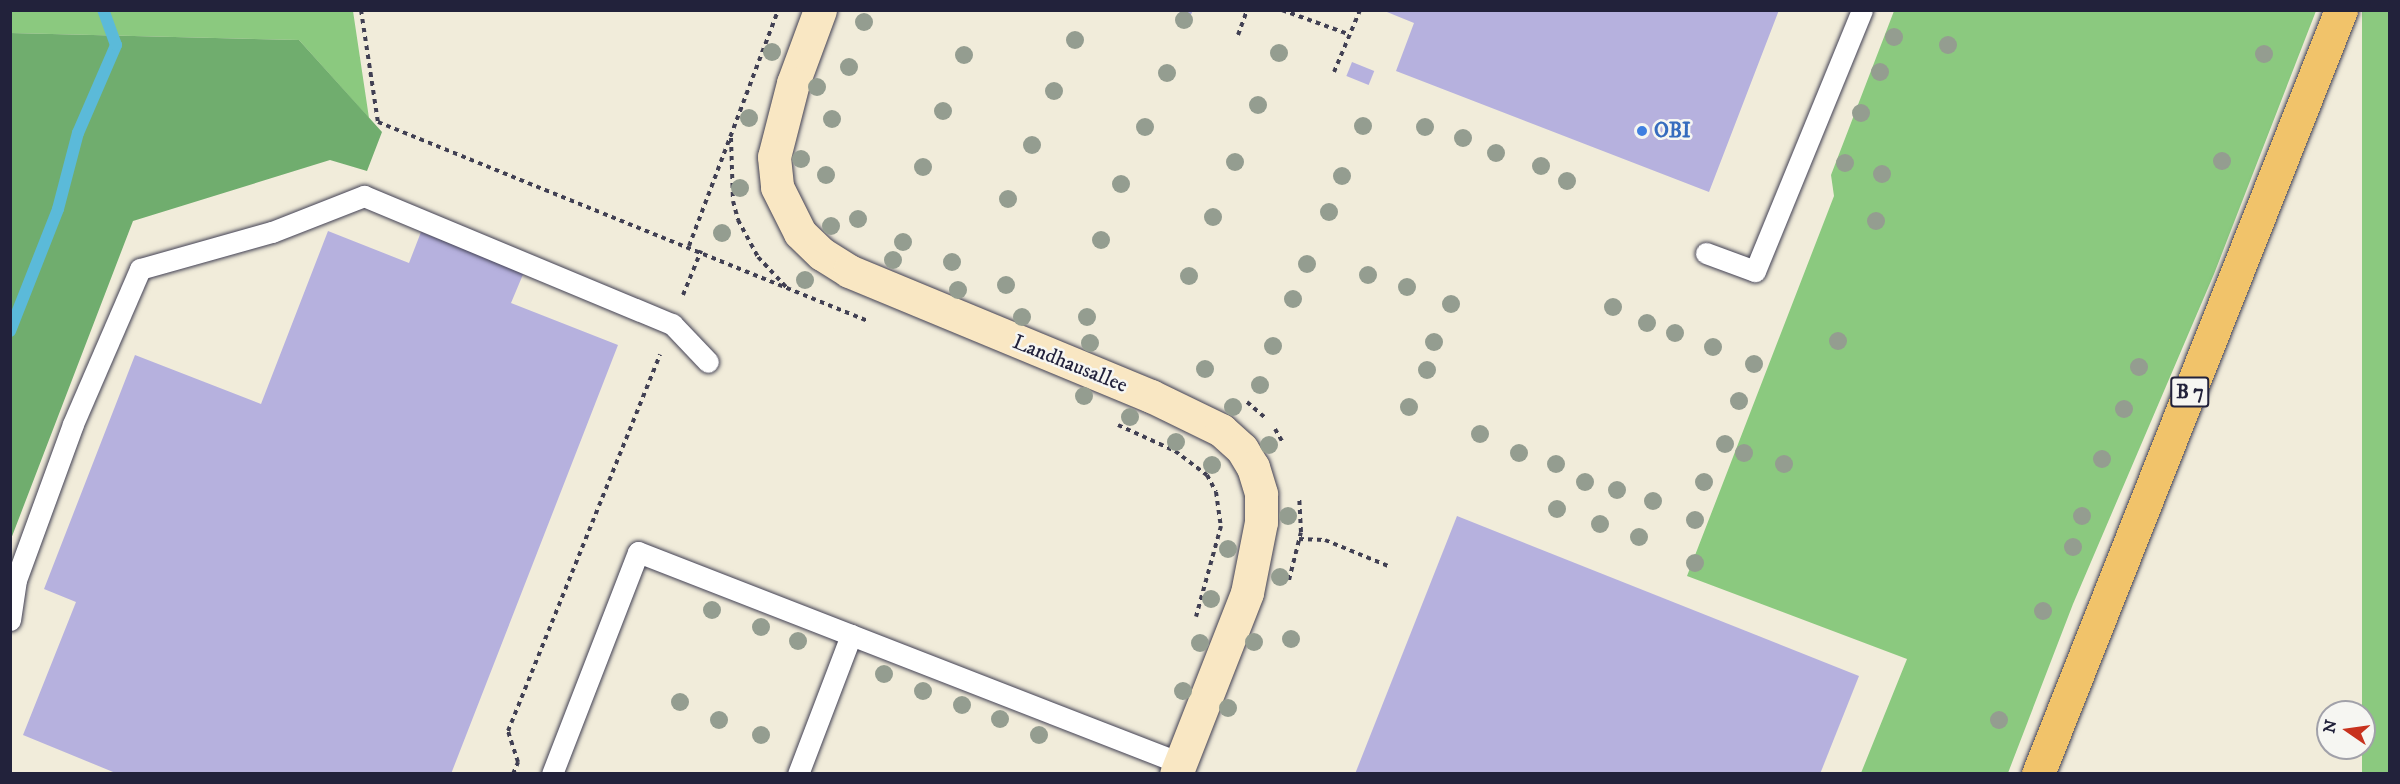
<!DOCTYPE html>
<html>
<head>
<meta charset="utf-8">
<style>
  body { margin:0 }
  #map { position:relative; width:2400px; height:784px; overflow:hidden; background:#f1ecda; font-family:"IM FELL DW Pica",serif }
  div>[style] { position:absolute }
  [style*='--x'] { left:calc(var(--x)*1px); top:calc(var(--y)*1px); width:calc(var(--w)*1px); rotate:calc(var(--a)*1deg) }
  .green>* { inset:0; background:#8bc97f; transform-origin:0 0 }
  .forest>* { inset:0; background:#70ad6e }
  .stream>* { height:12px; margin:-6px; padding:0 6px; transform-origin:6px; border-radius:6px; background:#5bbad9 }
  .building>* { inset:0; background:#b6b1de; transform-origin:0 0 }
  .path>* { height:4px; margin-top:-2px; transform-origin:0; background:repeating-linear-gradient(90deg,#414053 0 4.5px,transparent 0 9px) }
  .roads { filter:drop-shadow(0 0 2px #414053) drop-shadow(0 0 2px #414053) }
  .lane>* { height:21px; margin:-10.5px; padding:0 10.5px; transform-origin:10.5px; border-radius:10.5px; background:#fff }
  .secondary>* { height:33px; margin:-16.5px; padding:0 16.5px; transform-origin:16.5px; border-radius:16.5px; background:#f9e7c3 }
  .primary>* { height:33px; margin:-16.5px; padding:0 16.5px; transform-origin:16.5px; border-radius:16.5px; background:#f1c36a }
  .trees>* { width:18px; height:18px; margin:-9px; border-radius:50%; background:#949d90 }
  .dots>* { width:16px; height:16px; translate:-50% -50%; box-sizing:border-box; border:3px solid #f6f6f2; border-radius:50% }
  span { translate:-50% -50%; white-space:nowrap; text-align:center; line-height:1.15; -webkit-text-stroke:5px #f6f6f2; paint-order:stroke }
  .shield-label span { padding:2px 4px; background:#f6f6f2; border:2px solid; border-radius:4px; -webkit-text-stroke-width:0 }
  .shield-label { font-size:20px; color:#22223b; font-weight:700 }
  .shop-label { font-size:21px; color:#366cbe; font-weight:700 }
  .left { translate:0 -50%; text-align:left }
  .street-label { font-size:21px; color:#22223b }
  .frame { position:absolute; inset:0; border:12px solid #22223b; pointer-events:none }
  .north { position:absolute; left:2316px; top:700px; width:60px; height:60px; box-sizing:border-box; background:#f6f6f2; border:2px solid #a1a1a9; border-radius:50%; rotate:283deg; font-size:16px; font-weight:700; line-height:24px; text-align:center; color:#22223b }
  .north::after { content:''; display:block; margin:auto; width:21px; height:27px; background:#c8321e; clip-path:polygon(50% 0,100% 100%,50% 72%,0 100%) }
</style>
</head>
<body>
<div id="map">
  <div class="green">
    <i style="clip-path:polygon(11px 11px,353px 11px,369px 118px,299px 40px,11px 33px)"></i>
    <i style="clip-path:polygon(1894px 11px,2316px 11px,2214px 274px,2073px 604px,2008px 773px,1861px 773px,1907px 659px,1687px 576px,1834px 196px,1831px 175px)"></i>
    <i style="left:2362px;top:11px;width:27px;height:819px"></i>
  </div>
  <div class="forest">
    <i style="clip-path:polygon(11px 33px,299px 40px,382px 132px,367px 171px,330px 160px,133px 221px,11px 539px)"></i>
  </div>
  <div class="stream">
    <i style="--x:10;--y:331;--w:131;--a:-68.5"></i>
    <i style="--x:58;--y:209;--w:79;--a:-75.3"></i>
    <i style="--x:78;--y:133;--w:96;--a:-66.6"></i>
    <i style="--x:116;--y:45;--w:37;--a:-110"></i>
  </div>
  <div class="building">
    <i style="clip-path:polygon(1174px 10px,1193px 10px,1190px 17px)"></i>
    <i style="clip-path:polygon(1382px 10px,1779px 10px,1709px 192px,1396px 71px,1414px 23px)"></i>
    <i style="left:1352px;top:62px;width:24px;height:15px;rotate:22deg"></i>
    <i style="clip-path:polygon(328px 231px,409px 263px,421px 232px,524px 272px,511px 303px,618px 345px,451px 774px,118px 774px,23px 735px,76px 602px,44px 589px,135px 355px,261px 404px)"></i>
    <i style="clip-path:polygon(1457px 516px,1859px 676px,1820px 774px,1355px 774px)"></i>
  </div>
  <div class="path">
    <i style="--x:361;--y:10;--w:113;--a:81.4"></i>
    <i style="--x:378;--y:122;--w:529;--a:22.1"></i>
    <i style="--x:1282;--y:10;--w:70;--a:20"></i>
    <i style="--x:1238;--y:35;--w:27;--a:-70"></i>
    <i style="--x:1334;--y:72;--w:67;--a:-67.2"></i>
    <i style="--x:731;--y:138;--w:63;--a:88.2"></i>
    <i style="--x:733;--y:201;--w:20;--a:75"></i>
    <i style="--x:738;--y:220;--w:42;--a:61.6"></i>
    <i style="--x:758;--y:257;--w:41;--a:47"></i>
    <i style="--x:689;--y:246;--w:251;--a:-69.3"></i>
    <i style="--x:683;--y:295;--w:48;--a:-67.8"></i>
    <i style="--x:1247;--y:402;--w:23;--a:41"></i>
    <i style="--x:1118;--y:425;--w:63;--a:24.5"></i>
    <i style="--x:1175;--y:451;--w:40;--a:37"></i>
    <i style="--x:1207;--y:475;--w:19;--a:62"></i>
    <i style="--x:1216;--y:492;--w:34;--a:82"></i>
    <i style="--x:1221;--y:526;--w:94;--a:105.4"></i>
    <i style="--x:1275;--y:429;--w:16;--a:60"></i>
    <i style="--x:1299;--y:539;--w:26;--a:2"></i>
    <i style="--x:1325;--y:540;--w:68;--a:22.4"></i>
    <i style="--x:1289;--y:580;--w:49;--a:-76"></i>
    <i style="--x:1301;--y:532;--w:36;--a:-93"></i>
    <i style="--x:513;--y:774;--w:13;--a:-67"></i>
    <i style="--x:518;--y:762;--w:33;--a:-108"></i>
    <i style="--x:508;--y:731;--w:406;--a:-68"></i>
  </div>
  <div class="roads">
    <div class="lane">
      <i style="--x:1706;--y:253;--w:52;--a:20.2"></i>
      <i style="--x:1755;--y:271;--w:282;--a:-67.7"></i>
      <i style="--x:10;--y:620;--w:40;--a:-81.5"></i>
      <i style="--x:16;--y:580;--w:166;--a:-69.9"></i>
      <i style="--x:73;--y:424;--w:169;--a:-66.6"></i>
      <i style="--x:140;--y:269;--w:137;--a:-15.7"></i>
      <i style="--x:272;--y:232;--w:99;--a:-21.4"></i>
      <i style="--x:364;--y:196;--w:334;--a:22.6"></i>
      <i style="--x:672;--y:324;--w:52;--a:46.5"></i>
      <i style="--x:552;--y:774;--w:238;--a:-68.8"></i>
      <i style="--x:638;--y:552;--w:582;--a:21.27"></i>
      <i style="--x:798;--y:774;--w:149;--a:-69.1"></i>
    </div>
    <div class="secondary">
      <i style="--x:820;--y:10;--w:78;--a:110.3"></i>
      <i style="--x:793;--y:83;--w:76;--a:104.4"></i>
      <i style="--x:774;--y:157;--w:30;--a:84"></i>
      <i style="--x:777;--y:187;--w:51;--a:63.4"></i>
      <i style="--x:800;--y:233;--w:30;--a:44"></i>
      <i style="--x:822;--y:254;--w:32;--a:32"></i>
      <i style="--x:849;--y:271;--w:327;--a:22.5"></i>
      <i style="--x:1151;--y:396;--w:78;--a:25.9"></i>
      <i style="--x:1221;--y:430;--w:28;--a:42"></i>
      <i style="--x:1242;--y:449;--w:21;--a:59"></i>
      <i style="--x:1253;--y:467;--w:28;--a:73"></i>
      <i style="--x:1261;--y:494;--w:28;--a:90"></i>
      <i style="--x:1261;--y:522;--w:72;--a:101.2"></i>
      <i style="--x:1247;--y:593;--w:194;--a:111.4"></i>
    </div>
    <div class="primary">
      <i style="--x:2038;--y:774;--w:822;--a:-68.37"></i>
    </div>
  </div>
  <div class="trees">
    <i style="left:1184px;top:20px"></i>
    <i style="left:864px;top:22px"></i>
    <i style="left:1894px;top:37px"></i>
    <i style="left:1075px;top:40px"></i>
    <i style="left:1948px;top:45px"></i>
    <i style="left:772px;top:52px"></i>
    <i style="left:1279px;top:53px"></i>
    <i style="left:2264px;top:54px"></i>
    <i style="left:964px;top:55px"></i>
    <i style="left:849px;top:67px"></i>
    <i style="left:1880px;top:72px"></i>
    <i style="left:1167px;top:73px"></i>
    <i style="left:817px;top:87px"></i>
    <i style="left:1054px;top:91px"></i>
    <i style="left:1258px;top:105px"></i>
    <i style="left:943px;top:111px"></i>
    <i style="left:1861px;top:113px"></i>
    <i style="left:749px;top:118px"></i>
    <i style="left:832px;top:119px"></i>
    <i style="left:1363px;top:126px"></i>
    <i style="left:1145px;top:127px"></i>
    <i style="left:1425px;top:127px"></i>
    <i style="left:1463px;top:138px"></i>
    <i style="left:1032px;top:145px"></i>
    <i style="left:1496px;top:153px"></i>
    <i style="left:801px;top:159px"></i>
    <i style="left:2222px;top:161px"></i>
    <i style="left:1235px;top:162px"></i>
    <i style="left:1845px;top:163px"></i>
    <i style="left:1541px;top:166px"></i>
    <i style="left:923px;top:167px"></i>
    <i style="left:1882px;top:174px"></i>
    <i style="left:826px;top:175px"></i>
    <i style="left:1342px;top:176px"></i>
    <i style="left:1567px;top:181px"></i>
    <i style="left:1121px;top:184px"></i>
    <i style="left:740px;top:188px"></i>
    <i style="left:1008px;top:199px"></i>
    <i style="left:1329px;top:212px"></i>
    <i style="left:1213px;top:217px"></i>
    <i style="left:858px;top:219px"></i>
    <i style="left:1876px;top:221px"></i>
    <i style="left:831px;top:226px"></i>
    <i style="left:722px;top:233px"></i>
    <i style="left:1101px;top:240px"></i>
    <i style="left:903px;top:242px"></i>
    <i style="left:893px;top:260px"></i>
    <i style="left:952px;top:262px"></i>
    <i style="left:1307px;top:264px"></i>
    <i style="left:1368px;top:275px"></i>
    <i style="left:1189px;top:276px"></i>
    <i style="left:805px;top:280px"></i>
    <i style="left:1006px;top:285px"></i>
    <i style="left:1407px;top:287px"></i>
    <i style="left:958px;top:290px"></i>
    <i style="left:1293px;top:299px"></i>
    <i style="left:1451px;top:304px"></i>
    <i style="left:1613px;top:307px"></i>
    <i style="left:1022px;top:317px"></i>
    <i style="left:1087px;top:317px"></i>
    <i style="left:1647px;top:323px"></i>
    <i style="left:1675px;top:333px"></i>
    <i style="left:1838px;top:341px"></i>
    <i style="left:1434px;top:342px"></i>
    <i style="left:1090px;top:343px"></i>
    <i style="left:1273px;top:346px"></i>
    <i style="left:1713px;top:347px"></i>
    <i style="left:1754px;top:364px"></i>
    <i style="left:2139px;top:367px"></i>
    <i style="left:1205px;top:369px"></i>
    <i style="left:1427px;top:370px"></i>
    <i style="left:1260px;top:385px"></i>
    <i style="left:1084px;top:396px"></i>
    <i style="left:1739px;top:401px"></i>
    <i style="left:1233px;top:407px"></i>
    <i style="left:1409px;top:407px"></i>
    <i style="left:2124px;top:409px"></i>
    <i style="left:1130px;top:417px"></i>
    <i style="left:1480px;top:434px"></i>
    <i style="left:1176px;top:442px"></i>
    <i style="left:1725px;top:444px"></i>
    <i style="left:1269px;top:445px"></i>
    <i style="left:1519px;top:453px"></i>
    <i style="left:1744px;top:453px"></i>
    <i style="left:2102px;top:459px"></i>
    <i style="left:1556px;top:464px"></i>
    <i style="left:1784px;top:464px"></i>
    <i style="left:1212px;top:465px"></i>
    <i style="left:1585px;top:482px"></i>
    <i style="left:1704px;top:482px"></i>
    <i style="left:1617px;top:490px"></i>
    <i style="left:1653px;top:501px"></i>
    <i style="left:1557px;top:509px"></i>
    <i style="left:1288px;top:516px"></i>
    <i style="left:2082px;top:516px"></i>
    <i style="left:1695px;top:520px"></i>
    <i style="left:1600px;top:524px"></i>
    <i style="left:1639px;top:537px"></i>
    <i style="left:2073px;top:547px"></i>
    <i style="left:1228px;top:549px"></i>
    <i style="left:1695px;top:563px"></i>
    <i style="left:1280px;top:577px"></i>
    <i style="left:1211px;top:599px"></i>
    <i style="left:712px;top:610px"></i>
    <i style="left:2043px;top:611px"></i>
    <i style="left:761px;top:627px"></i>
    <i style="left:1291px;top:639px"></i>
    <i style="left:798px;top:641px"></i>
    <i style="left:1254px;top:642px"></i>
    <i style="left:1200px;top:643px"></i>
    <i style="left:884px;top:674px"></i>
    <i style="left:923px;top:691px"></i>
    <i style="left:1183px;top:691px"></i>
    <i style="left:680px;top:702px"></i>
    <i style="left:962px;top:705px"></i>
    <i style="left:1228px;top:708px"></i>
    <i style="left:1000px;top:719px"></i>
    <i style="left:719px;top:720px"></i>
    <i style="left:1999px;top:720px"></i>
    <i style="left:761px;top:735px"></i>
    <i style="left:1039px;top:735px"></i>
  </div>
  <div class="dots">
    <i style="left:1642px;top:131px;background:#3f7fe0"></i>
  </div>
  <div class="shield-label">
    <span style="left:2190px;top:392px">B 7</span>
  </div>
  <div class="shop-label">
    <span class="left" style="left:1654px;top:131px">OBI</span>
  </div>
  <div class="street-label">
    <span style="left:1070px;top:364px;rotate:22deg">Landhausallee</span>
  </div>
  <div class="frame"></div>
  <div class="north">N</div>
</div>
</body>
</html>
